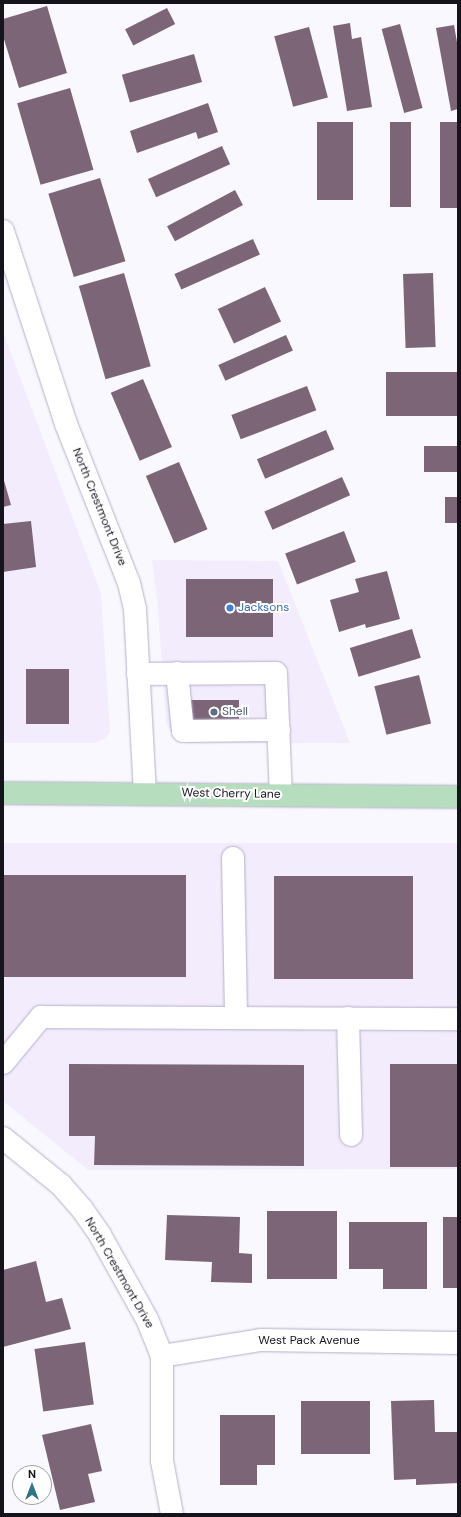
<!DOCTYPE html>
<html>
<head>
<meta charset="utf-8">
<style>
  body { margin:0 }
  #map { position:relative; width:461px; height:1517px; overflow:hidden; background:#f9f8fe; font-family:"DM Sans",sans-serif }
  div>[style] { position:absolute }
  [style*='--x'] { left:calc(var(--x)*1px); top:calc(var(--y)*1px); width:calc(var(--w)*1px); rotate:calc(var(--a)*1deg) }
  .commercial>* { inset:0; background:#f2ecfd }
  .building>* { inset:0; background:#7c6577; transform-origin:0 0 }
  .roads { filter:drop-shadow(0 0 1px #b6b0ca) drop-shadow(0 0 1px #b6b0ca) }
  .minor>* { height:22px; margin:-11px; padding:0 11px; transform-origin:11px; border-radius:11px; background:#fff }
  .major>* { height:22px; margin:-11px; padding:0 11px; transform-origin:11px; border-radius:11px; background:#b6ddbe }
  .dots>* { width:11px; height:11px; translate:-50% -50%; box-sizing:border-box; border:2px solid #fff; border-radius:50% }
  span { translate:-50% -50%; white-space:nowrap; text-align:center; line-height:1.15; -webkit-text-stroke:4px #fff; paint-order:stroke }
  .street-label { font-size:12px; color:#15131c }
  .shop-label { font-size:12px; color:#366cbe }
  .left { translate:0 -50%; text-align:left }
  .service-label { font-size:12px; color:#4e5e75 }
  .frame { position:absolute; inset:0; border:4px solid #15131c; pointer-events:none }
  .north { position:absolute; left:12px; top:1465px; width:40px; height:40px; box-sizing:border-box; background:#fff; border:1px solid #a1a1a4; border-radius:50%; rotate:0deg; font-size:11px; font-weight:700; line-height:16px; text-align:center; color:#15131c }
  .north::after { content:''; display:block; margin:auto; width:14px; height:18px; background:#307584; clip-path:polygon(50% 0,100% 100%,50% 72%,0 100%) }
</style>
</head>
<body>
<div id="map">
  <div class="commercial">
    <i style="clip-path:polygon(3px 332px,101px 593px,110px 732px,105px 739px,94px 743px,3px 743px)"></i>
    <i style="clip-path:polygon(152px 560px,278px 561px,350px 743px,189px 743px,172px 733px,166px 723px,158px 608px)"></i>
    <i style="clip-path:polygon(3px 843px,458px 843px,458px 1169px,88px 1170px,3px 1101px)"></i>
  </div>
  <div class="building">
    <i style="clip-path:polygon(47px 6px,67px 73px,19px 88px,3px 36px,3px 19px)"></i>
    <i style="left:167px;top:8px;width:18px;height:47px;rotate:63deg"></i>
    <i style="clip-path:polygon(350px 23px,352px 39px,361px 37px,372px 107px,347px 111px,333px 26px)"></i>
    <i style="left:400px;top:24px;width:87px;height:19px;rotate:75deg"></i>
    <i style="clip-path:polygon(454px 25px,458px 48px,458px 109px,451px 111px,436px 28px)"></i>
    <i style="left:309px;top:27px;width:73px;height:36px;rotate:75deg"></i>
    <i style="left:194px;top:54px;width:29px;height:75px;rotate:74deg"></i>
    <i style="left:70px;top:88px;width:85px;height:55px;rotate:74deg"></i>
    <i style="clip-path:polygon(208px 103px,218px 132px,198px 139px,196px 132px,137px 153px,130px 131px)"></i>
    <i style="left:317px;top:122px;width:36px;height:78px"></i>
    <i style="left:390px;top:122px;width:21px;height:85px"></i>
    <i style="left:440px;top:122px;width:18px;height:86px"></i>
    <i style="left:222px;top:146px;width:20px;height:81px;rotate:66deg"></i>
    <i style="left:100px;top:178px;width:87px;height:54px;rotate:73deg"></i>
    <i style="left:235px;top:190px;width:17px;height:77px;rotate:62deg"></i>
    <i style="left:253px;top:239px;width:17px;height:86px;rotate:66deg"></i>
    <i style="left:124px;top:273px;width:97px;height:47px;rotate:74deg"></i>
    <i style="left:433px;top:273px;width:74px;height:30px;rotate:88deg"></i>
    <i style="left:265px;top:287px;width:38px;height:52px;rotate:65deg"></i>
    <i style="left:286px;top:335px;width:17px;height:74px;rotate:66deg"></i>
    <i style="left:386px;top:372px;width:72px;height:44px"></i>
    <i style="left:143px;top:379px;width:74px;height:35px;rotate:67deg"></i>
    <i style="left:307px;top:386px;width:26px;height:81px;rotate:69deg"></i>
    <i style="left:326px;top:430px;width:21px;height:75px;rotate:67deg"></i>
    <i style="left:424px;top:446px;width:34px;height:26px"></i>
    <i style="left:179px;top:462px;width:73px;height:36px;rotate:67deg"></i>
    <i style="clip-path:polygon(3px 477px,11px 505px,3px 507px)"></i>
    <i style="left:342px;top:477px;width:20px;height:85px;rotate:66deg"></i>
    <i style="left:445px;top:497px;width:13px;height:26px"></i>
    <i style="clip-path:polygon(31px 521px,36px 567px,3px 572px,3px 524px)"></i>
    <i style="left:344px;top:531px;width:33px;height:63px;rotate:69deg"></i>
    <i style="clip-path:polygon(387px 571px,400px 619px,366px 628px,365px 624px,339px 632px,330px 600px,359px 592px,355px 579px)"></i>
    <i style="left:186px;top:579px;width:87px;height:58px"></i>
    <i style="left:412px;top:629px;width:30px;height:65px;rotate:73deg"></i>
    <i style="left:26px;top:669px;width:43px;height:55px"></i>
    <i style="left:419px;top:675px;width:50px;height:46px;rotate:76deg"></i>
    <i style="left:189px;top:700px;width:50px;height:24px"></i>
    <i style="left:3px;top:875px;width:183px;height:102px"></i>
    <i style="left:274px;top:876px;width:139px;height:103px"></i>
    <i style="clip-path:polygon(69px 1064px,304px 1065px,304px 1166px,94px 1165px,95px 1136px,69px 1136px)"></i>
    <i style="left:390px;top:1064px;width:68px;height:103px"></i>
    <i style="left:267px;top:1211px;width:70px;height:68px"></i>
    <i style="clip-path:polygon(167px 1215px,240px 1217px,239px 1253px,252px 1254px,252px 1283px,211px 1282px,212px 1262px,165px 1260px)"></i>
    <i style="left:443px;top:1217px;width:15px;height:71px"></i>
    <i style="clip-path:polygon(349px 1222px,427px 1222px,427px 1289px,383px 1289px,383px 1269px,349px 1269px)"></i>
    <i style="clip-path:polygon(36px 1261px,46px 1302px,62px 1298px,71px 1329px,3px 1347px,3px 1270px)"></i>
    <i style="left:85px;top:1342px;width:63px;height:51px;rotate:82deg"></i>
    <i style="clip-path:polygon(434px 1400px,435px 1432px,458px 1432px,458px 1483px,416px 1485px,416px 1479px,394px 1480px,391px 1401px)"></i>
    <i style="left:301px;top:1401px;width:69px;height:53px"></i>
    <i style="clip-path:polygon(220px 1415px,275px 1415px,275px 1465px,257px 1465px,257px 1485px,220px 1485px)"></i>
    <i style="clip-path:polygon(91px 1424px,102px 1471px,88px 1474px,95px 1502px,60px 1510px,42px 1435px)"></i>
  </div>
  <div class="roads">
    <div class="minor">
      <i style="--x:3;--y:231;--w:203;--a:71.9"></i>
      <i style="--x:66;--y:424;--w:171;--a:68.4"></i>
      <i style="--x:129;--y:583;--w:27;--a:77"></i>
      <i style="--x:135;--y:609;--w:184;--a:86.9"></i>
      <i style="--x:177;--y:673;--w:58;--a:84.1"></i>
      <i style="--x:183;--y:731;--w:96;--a:-0.6"></i>
      <i style="--x:138;--y:674;--w:138;--a:-0.4"></i>
      <i style="--x:276;--y:673;--w:122;--a:87.7"></i>
      <i style="--x:233;--y:858;--w:160;--a:88.9"></i>
      <i style="--x:348;--y:1018;--w:117;--a:88.5"></i>
      <i style="--x:3;--y:1063;--w:60;--a:-50.4"></i>
      <i style="--x:41;--y:1017;--w:417;--a:0.3"></i>
      <i style="--x:3;--y:1138;--w:75;--a:39"></i>
      <i style="--x:61;--y:1185;--w:32;--a:49"></i>
      <i style="--x:82;--y:1209;--w:32;--a:55"></i>
      <i style="--x:100;--y:1235;--w:96;--a:60.8"></i>
      <i style="--x:147;--y:1319;--w:40;--a:68"></i>
      <i style="--x:162;--y:1356;--w:105;--a:90"></i>
      <i style="--x:162;--y:1461;--w:54;--a:79.3"></i>
      <i style="--x:162;--y:1356;--w:100;--a:-9.2"></i>
      <i style="--x:261;--y:1340;--w:197;--a:0.9"></i>
    </div>
    <div class="major">
      <i style="--x:3;--y:793;--w:455;--a:0.5"></i>
    </div>
  </div>
  <div class="dots">
    <i style="left:230px;top:608px;background:#3f7fe0"></i>
    <i style="left:214px;top:712px;background:#5c6f8a"></i>
  </div>
  <div class="street-label">
    <span style="left:99px;top:507px;rotate:68deg">North Crestmont Drive</span>
    <span style="left:231px;top:794px;rotate:1deg">West Cherry Lane</span>
    <span style="left:119px;top:1273px;rotate:60deg">North Crestmont Drive</span>
    <span style="left:309px;top:1341px">West Pack Avenue</span>
  </div>
  <div class="shop-label">
    <span class="left" style="left:238px;top:608px">Jacksons</span>
  </div>
  <div class="service-label">
    <span class="left" style="left:222px;top:712px">Shell</span>
  </div>
  <div class="frame"></div>
  <div class="north">N</div>
</div>
</body>
</html>
